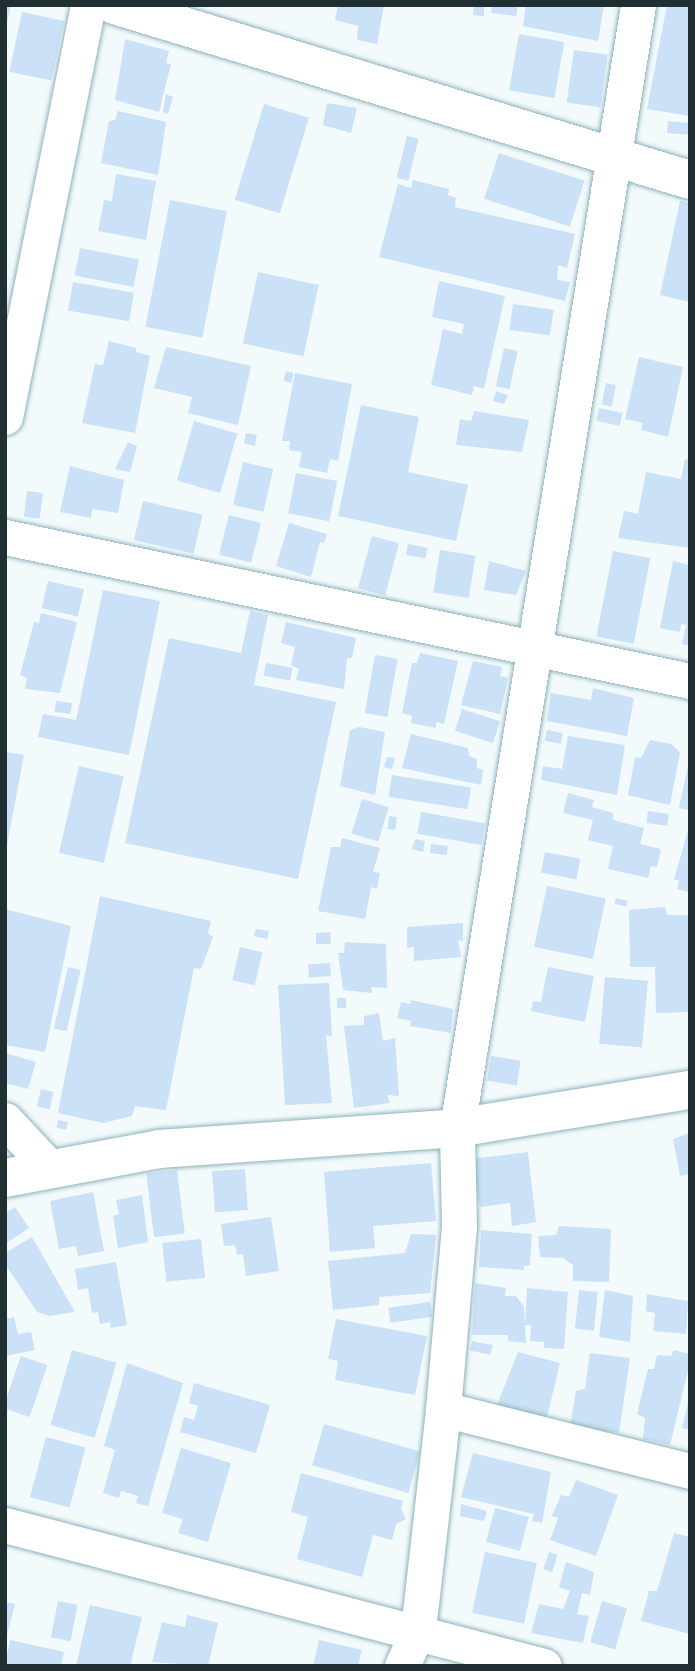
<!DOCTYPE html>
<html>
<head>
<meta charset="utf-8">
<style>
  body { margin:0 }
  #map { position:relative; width:695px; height:1671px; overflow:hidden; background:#f2fafc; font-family:Georgia,serif }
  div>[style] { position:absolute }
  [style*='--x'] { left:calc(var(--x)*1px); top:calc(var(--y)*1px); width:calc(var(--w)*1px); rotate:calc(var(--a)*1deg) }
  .building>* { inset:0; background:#cae1f7; transform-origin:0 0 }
  .roads { filter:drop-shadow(0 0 2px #8bb2bb) drop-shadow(0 0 2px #8bb2bb) }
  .minor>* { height:35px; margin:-17.5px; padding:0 17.5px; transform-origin:17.5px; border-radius:17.5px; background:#fff }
  .tertiary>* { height:38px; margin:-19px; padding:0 19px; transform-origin:19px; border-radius:19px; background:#fff }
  span { translate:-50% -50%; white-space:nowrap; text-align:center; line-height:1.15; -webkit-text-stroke:6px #f2fafc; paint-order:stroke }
  .frame { position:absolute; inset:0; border:7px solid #1f2f32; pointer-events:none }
</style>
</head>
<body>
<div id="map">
  <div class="building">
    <i style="clip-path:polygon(5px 5px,11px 5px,6px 27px,5px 27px)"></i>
    <i style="clip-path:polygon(338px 5px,384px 5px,377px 44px,357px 40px,358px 26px,335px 20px)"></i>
    <i style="clip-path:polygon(474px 5px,484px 5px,484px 16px,473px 15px)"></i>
    <i style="clip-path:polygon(492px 5px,518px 5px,516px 16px,491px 13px)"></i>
    <i style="clip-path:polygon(526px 5px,604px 5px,598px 41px,523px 26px)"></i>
    <i style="clip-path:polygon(667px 5px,690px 5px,690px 116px,647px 109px)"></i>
    <i style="left:22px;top:12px;width:43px;height:61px;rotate:12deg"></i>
    <i style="left:519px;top:34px;width:46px;height:57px;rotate:10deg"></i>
    <i style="clip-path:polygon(125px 39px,169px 51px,166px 63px,171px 64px,159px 112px,115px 100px)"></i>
    <i style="left:574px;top:50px;width:34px;height:53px;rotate:8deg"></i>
    <i style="clip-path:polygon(166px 94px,173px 97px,168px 114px,163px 112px)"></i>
    <i style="clip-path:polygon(327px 103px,357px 108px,351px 133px,323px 125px)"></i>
    <i style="left:264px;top:104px;width:47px;height:100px;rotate:17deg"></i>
    <i style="clip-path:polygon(118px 111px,166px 122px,158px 175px,101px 163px,109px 121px,115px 120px)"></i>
    <i style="left:668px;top:121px;width:22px;height:12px;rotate:5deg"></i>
    <i style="left:407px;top:136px;width:12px;height:43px;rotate:14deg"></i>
    <i style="left:499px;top:153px;width:90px;height:48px;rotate:18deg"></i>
    <i style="clip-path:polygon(116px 174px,156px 181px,146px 240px,98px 231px,104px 200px,112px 201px)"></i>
    <i style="clip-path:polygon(413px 180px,449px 189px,448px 195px,456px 198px,455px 207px,575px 234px,567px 268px,558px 265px,557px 280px,570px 282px,565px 301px,379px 257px,398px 184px,411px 188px)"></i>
    <i style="left:170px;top:200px;width:58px;height:129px;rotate:11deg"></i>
    <i style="clip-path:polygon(680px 201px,690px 203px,690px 302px,660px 295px)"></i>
    <i style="left:80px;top:248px;width:60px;height:28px;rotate:11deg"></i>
    <i style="left:258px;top:272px;width:62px;height:73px;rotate:12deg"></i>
    <i style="clip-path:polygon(439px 281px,505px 296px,484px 389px,474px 386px,472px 395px,431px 385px,443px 329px,462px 334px,464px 324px,432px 317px)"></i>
    <i style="left:73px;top:282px;width:62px;height:29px;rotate:10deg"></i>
    <i style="left:513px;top:304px;width:41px;height:26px;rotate:8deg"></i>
    <i style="clip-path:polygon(109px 341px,136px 348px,136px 352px,150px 356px,135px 433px,82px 423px,95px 364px,103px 365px)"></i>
    <i style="clip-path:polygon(166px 347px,251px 366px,238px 425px,188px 413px,192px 397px,154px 388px)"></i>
    <i style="left:504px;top:348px;width:14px;height:39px;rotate:12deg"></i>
    <i style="clip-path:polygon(639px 357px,683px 367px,668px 437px,641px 430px,643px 423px,625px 419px)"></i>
    <i style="left:286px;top:371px;width:8px;height:10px;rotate:14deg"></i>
    <i style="clip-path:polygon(295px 373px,352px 384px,338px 461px,330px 459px,327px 473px,299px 467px,302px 452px,289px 450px,290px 441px,282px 441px)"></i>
    <i style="left:606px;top:383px;width:10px;height:22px;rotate:11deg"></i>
    <i style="clip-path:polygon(496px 391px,508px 395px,504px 404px,493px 401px)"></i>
    <i style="clip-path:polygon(361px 405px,419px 417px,408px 472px,468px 485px,456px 541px,338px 516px)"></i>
    <i style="left:599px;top:408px;width:24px;height:13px;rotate:12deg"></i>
    <i style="clip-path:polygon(474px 411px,529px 420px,522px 452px,456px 445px,460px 419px,471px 421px)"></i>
    <i style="left:194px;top:421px;width:45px;height:62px;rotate:16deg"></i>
    <i style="left:246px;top:433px;width:11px;height:11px;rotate:10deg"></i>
    <i style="clip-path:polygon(128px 442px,137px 446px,130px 472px,115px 469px)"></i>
    <i style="clip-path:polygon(685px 459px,690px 460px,690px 548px,618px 538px,624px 511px,638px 514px,646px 472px,681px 479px)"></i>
    <i style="left:243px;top:462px;width:31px;height:44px;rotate:13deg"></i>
    <i style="clip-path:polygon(70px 466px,124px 480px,118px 513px,92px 509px,91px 518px,60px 512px)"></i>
    <i style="left:296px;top:473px;width:42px;height:41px;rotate:11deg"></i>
    <i style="left:27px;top:491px;width:16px;height:26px;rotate:7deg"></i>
    <i style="left:143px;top:501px;width:61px;height:40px;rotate:13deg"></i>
    <i style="left:229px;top:515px;width:33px;height:41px;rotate:14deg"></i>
    <i style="clip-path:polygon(289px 523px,327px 534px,324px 543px,320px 542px,311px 577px,276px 566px)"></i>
    <i style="left:372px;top:536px;width:28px;height:54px;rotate:15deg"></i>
    <i style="left:408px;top:544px;width:20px;height:11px;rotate:11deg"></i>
    <i style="left:440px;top:550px;width:36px;height:43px;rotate:9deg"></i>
    <i style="left:613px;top:551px;width:38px;height:87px;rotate:11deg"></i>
    <i style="clip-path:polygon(489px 561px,526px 571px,516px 595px,484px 590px)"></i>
    <i style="clip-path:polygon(673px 561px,690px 565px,690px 646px,682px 644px,686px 625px,681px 624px,680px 632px,660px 628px)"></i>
    <i style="left:48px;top:581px;width:37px;height:28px;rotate:13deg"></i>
    <i style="clip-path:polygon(103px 590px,160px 601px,129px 755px,38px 737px,43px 714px,76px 720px)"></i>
    <i style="clip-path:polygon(250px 611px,268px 615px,254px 685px,336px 702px,298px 879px,125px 843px,169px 638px,241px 653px)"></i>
    <i style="clip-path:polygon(41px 613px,77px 622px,60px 693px,25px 689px,27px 678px,20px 675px,34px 622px,39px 623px)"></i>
    <i style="clip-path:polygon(286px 622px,356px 638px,352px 658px,347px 658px,344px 689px,296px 680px,299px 669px,291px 665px,295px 647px,281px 643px)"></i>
    <i style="clip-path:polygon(420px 653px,458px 661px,444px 724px,436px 722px,436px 728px,411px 723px,412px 716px,402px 713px,412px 663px,417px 663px)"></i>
    <i style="left:375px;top:655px;width:23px;height:59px;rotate:10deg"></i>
    <i style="clip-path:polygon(473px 661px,502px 667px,500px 676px,508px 678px,500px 714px,461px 705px)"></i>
    <i style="left:266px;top:663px;width:27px;height:13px;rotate:10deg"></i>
    <i style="clip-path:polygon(593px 688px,634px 698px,627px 736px,547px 721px,551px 693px,591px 700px)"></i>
    <i style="left:56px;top:701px;width:16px;height:11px;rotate:7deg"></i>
    <i style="left:462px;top:709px;width:40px;height:23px;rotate:18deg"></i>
    <i style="clip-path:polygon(359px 727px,385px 732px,375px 795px,340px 786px,350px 730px)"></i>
    <i style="left:547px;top:730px;width:16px;height:11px;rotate:11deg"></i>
    <i style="clip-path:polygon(411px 734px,468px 748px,469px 756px,477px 759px,477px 768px,483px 770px,481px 785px,402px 768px)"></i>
    <i style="clip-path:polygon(568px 736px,625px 745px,617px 795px,541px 780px,543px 766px,562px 769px)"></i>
    <i style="clip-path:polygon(650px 740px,671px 744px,680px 752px,670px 805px,628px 795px,635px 757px,641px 758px)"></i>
    <i style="clip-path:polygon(5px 752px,24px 755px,7px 845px,5px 845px)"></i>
    <i style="clip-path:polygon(387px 757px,395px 758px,392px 769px,384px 767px)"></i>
    <i style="clip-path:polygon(689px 761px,690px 761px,690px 810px,679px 808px)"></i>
    <i style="left:79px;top:766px;width:46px;height:89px;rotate:13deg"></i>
    <i style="left:392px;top:775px;width:80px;height:22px;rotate:9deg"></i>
    <i style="clip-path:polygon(568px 793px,594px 800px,592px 807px,613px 813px,613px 820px,644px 828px,640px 844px,661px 849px,657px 867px,651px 866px,648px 878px,608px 869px,613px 846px,588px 840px,593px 820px,563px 813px)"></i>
    <i style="left:362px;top:799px;width:28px;height:36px;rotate:17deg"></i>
    <i style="left:648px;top:811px;width:21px;height:12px;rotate:8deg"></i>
    <i style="left:421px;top:812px;width:65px;height:22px;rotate:10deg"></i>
    <i style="left:389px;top:816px;width:8px;height:13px;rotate:7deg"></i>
    <i style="clip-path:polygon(690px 823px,690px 892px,677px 889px,679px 880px,674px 880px)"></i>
    <i style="clip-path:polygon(342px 838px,380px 848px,373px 872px,380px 873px,377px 889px,371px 887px,365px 919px,318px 911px,331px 847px,340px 847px)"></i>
    <i style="clip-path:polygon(415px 839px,425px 841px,423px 852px,412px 849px)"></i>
    <i style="left:431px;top:844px;width:17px;height:9px;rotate:7deg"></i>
    <i style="left:545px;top:852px;width:36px;height:21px;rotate:11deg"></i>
    <i style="left:547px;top:886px;width:60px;height:62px;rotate:12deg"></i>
    <i style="clip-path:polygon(100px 896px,211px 921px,208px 933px,213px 937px,201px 969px,194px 968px,166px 1110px,135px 1106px,132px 1116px,103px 1123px,58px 1113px)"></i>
    <i style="left:616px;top:898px;width:12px;height:6px;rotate:14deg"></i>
    <i style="clip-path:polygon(665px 907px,667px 915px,690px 915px,690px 1012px,656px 1013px,655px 967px,630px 967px,629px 910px)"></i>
    <i style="clip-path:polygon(5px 909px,71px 926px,45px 1052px,5px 1045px)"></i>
    <i style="clip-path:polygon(463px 923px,463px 941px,458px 940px,461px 957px,414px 961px,414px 947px,407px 948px,407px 927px)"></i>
    <i style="clip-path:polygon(256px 929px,269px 931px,267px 939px,254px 936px)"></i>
    <i style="clip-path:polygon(330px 932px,331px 944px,316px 944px,316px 933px)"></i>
    <i style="clip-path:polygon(345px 942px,386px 944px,387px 988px,371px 987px,372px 993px,343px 990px,338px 953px,344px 953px)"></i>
    <i style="left:240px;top:947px;width:23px;height:34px;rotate:13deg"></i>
    <i style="left:330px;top:963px;width:13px;height:22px;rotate:86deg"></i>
    <i style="left:68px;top:967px;width:13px;height:63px;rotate:13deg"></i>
    <i style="clip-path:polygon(548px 967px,594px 976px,585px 1022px,531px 1011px,533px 1001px,541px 1002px)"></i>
    <i style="left:605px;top:977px;width:43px;height:67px;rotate:5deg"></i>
    <i style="clip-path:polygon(329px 983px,332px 1037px,326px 1035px,332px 1103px,285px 1105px,278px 985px)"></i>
    <i style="left:337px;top:998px;width:9px;height:10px"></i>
    <i style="clip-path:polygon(410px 1000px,453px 1009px,451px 1033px,410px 1026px,411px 1021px,397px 1018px,401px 1002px,411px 1004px)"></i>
    <i style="clip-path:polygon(379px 1013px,383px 1041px,395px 1038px,399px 1096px,387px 1095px,390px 1103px,354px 1108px,344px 1026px,364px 1025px,364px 1016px)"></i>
    <i style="clip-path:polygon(5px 1053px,36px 1062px,28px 1089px,5px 1083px)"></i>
    <i style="left:491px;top:1056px;width:30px;height:25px;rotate:9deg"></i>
    <i style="left:41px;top:1089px;width:13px;height:18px;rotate:13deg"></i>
    <i style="left:58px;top:1120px;width:10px;height:8px;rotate:11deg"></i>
    <i style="clip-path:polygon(690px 1133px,690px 1174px,680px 1176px,673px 1139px)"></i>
    <i style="clip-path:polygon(528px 1152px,536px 1222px,512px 1226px,510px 1203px,480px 1207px,471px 1159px)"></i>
    <i style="clip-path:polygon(431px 1163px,436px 1221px,373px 1226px,375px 1248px,330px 1252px,324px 1172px)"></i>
    <i style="left:245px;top:1169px;width:41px;height:33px;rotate:86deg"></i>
    <i style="left:177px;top:1170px;width:64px;height:31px;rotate:83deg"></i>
    <i style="clip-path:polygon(93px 1192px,104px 1251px,78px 1256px,76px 1246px,59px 1249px,50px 1201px)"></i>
    <i style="clip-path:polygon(142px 1195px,148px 1242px,118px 1248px,113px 1216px,119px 1214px,116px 1200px)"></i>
    <i style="clip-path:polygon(15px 1207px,29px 1228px,5px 1244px,5px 1213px)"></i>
    <i style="clip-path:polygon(271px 1217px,279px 1271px,246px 1276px,243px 1254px,237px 1255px,235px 1245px,224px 1246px,221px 1224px)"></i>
    <i style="clip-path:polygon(559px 1226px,611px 1229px,609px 1282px,573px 1281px,573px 1265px,563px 1258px,540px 1257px,538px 1236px,556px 1235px)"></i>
    <i style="clip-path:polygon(481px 1230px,532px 1234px,530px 1265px,524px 1266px,524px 1270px,479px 1267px)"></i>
    <i style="clip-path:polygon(411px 1234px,436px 1235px,430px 1293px,379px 1297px,379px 1305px,333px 1310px,328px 1261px,405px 1253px)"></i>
    <i style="clip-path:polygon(32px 1237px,75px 1312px,49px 1316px,37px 1312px,5px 1264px,5px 1253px)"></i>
    <i style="left:201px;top:1239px;width:39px;height:39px;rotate:84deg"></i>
    <i style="clip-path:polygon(116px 1262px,127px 1325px,111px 1328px,110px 1322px,100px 1324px,98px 1312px,92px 1313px,88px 1288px,78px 1290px,75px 1269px)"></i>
    <i style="clip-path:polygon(475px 1283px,506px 1288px,505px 1296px,516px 1296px,524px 1307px,526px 1343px,508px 1341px,508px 1335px,472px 1335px)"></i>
    <i style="clip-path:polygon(527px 1288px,568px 1292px,564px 1349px,544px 1348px,544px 1342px,530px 1341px,531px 1325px,525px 1325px)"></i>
    <i style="left:579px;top:1290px;width:19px;height:39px;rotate:6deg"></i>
    <i style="clip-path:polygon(605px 1290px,633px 1296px,630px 1342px,599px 1337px)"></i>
    <i style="clip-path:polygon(647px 1294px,688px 1301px,686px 1334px,653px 1331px,655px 1313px,646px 1311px)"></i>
    <i style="left:430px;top:1302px;width:15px;height:42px;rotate:82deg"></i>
    <i style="clip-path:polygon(14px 1317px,18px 1334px,31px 1332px,35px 1350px,5px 1356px,5px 1319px)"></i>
    <i style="clip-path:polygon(336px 1319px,427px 1336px,415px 1395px,335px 1380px,338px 1361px,328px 1359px)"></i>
    <i style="left:472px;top:1341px;width:21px;height:10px;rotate:11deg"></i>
    <i style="left:72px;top:1350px;width:46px;height:78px;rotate:16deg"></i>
    <i style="clip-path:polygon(674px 1350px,690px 1354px,690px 1362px,670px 1445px,643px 1439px,645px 1418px,637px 1414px,648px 1369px,654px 1369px,657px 1355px,671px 1356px)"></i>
    <i style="clip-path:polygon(518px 1352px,560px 1363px,547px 1417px,497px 1405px)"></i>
    <i style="clip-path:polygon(590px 1353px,630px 1358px,619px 1433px,570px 1426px,576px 1391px,585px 1389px)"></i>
    <i style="left:21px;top:1356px;width:28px;height:55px;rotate:19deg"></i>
    <i style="clip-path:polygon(127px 1363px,183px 1383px,148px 1506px,136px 1503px,138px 1496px,121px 1491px,119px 1498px,103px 1493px,115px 1450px,104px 1446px)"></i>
    <i style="clip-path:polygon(194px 1383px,270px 1405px,256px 1453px,180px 1432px,184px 1417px,194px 1420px,198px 1406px,189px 1403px)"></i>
    <i style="clip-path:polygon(689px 1398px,690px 1398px,690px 1430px,682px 1428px)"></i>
    <i style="left:324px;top:1424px;width:100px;height:43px;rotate:16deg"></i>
    <i style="left:46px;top:1437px;width:41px;height:62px;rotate:15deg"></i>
    <i style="clip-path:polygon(181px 1448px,231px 1463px,208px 1542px,178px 1533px,183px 1519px,162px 1513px)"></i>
    <i style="clip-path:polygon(473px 1453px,551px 1472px,542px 1523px,532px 1521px,534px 1514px,461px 1497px)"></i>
    <i style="clip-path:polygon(301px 1473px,403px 1501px,401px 1509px,406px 1519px,396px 1524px,392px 1540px,373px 1535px,362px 1577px,297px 1559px,308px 1517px,291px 1512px)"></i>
    <i style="clip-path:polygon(576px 1480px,618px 1495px,596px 1556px,550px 1540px,558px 1518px,552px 1516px,561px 1495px,569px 1497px)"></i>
    <i style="clip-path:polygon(461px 1504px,487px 1511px,484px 1521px,460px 1516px)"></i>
    <i style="left:495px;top:1508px;width:35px;height:35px;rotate:15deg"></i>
    <i style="clip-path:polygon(674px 1533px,690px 1537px,690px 1634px,641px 1621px,649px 1591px,657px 1591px)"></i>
    <i style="left:485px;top:1552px;width:53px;height:62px;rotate:12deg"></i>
    <i style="left:549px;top:1552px;width:9px;height:18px;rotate:18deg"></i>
    <i style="clip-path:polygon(566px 1562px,594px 1572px,590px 1595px,582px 1593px,577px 1614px,589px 1616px,583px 1643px,531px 1633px,539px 1604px,563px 1609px,570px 1591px,559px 1587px)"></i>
    <i style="left:58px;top:1601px;width:20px;height:37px;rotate:11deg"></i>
    <i style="left:602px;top:1601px;width:26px;height:43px;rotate:16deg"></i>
    <i style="clip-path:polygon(5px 1602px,15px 1604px,6px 1639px,5px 1639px)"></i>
    <i style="clip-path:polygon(90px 1605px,142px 1617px,130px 1666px,76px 1666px)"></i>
    <i style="clip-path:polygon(187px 1615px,218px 1623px,208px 1666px,152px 1662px,162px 1622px,185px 1627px)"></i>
    <i style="clip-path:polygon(10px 1640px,64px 1652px,61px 1666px,5px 1666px)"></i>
    <i style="clip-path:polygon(319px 1640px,362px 1650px,358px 1666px,313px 1666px)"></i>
  </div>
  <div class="roads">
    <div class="minor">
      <i style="--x:5;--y:417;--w:420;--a:-78.6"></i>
      <i style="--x:5;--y:537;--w:700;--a:11.87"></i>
      <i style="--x:5;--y:1120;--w:64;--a:46.9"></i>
      <i style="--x:443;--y:1409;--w:255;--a:14.1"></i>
      <i style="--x:5;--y:1525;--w:557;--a:14.66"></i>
      <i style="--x:402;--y:1666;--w:39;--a:-66"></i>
      <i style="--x:418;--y:1630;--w:222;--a:-83.5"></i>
      <i style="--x:443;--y:1409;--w:184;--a:-85"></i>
      <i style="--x:459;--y:1226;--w:98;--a:-91.2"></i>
      <i style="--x:457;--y:1128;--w:1137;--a:-80.84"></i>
    </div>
    <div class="tertiary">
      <i style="--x:114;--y:5;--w:602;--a:16.9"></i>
      <i style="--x:5;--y:1178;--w:158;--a:-10.6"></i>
      <i style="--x:160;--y:1149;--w:298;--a:-4"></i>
      <i style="--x:457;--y:1128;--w:236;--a:-9.3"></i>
    </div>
  </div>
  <div class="frame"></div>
</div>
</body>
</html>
